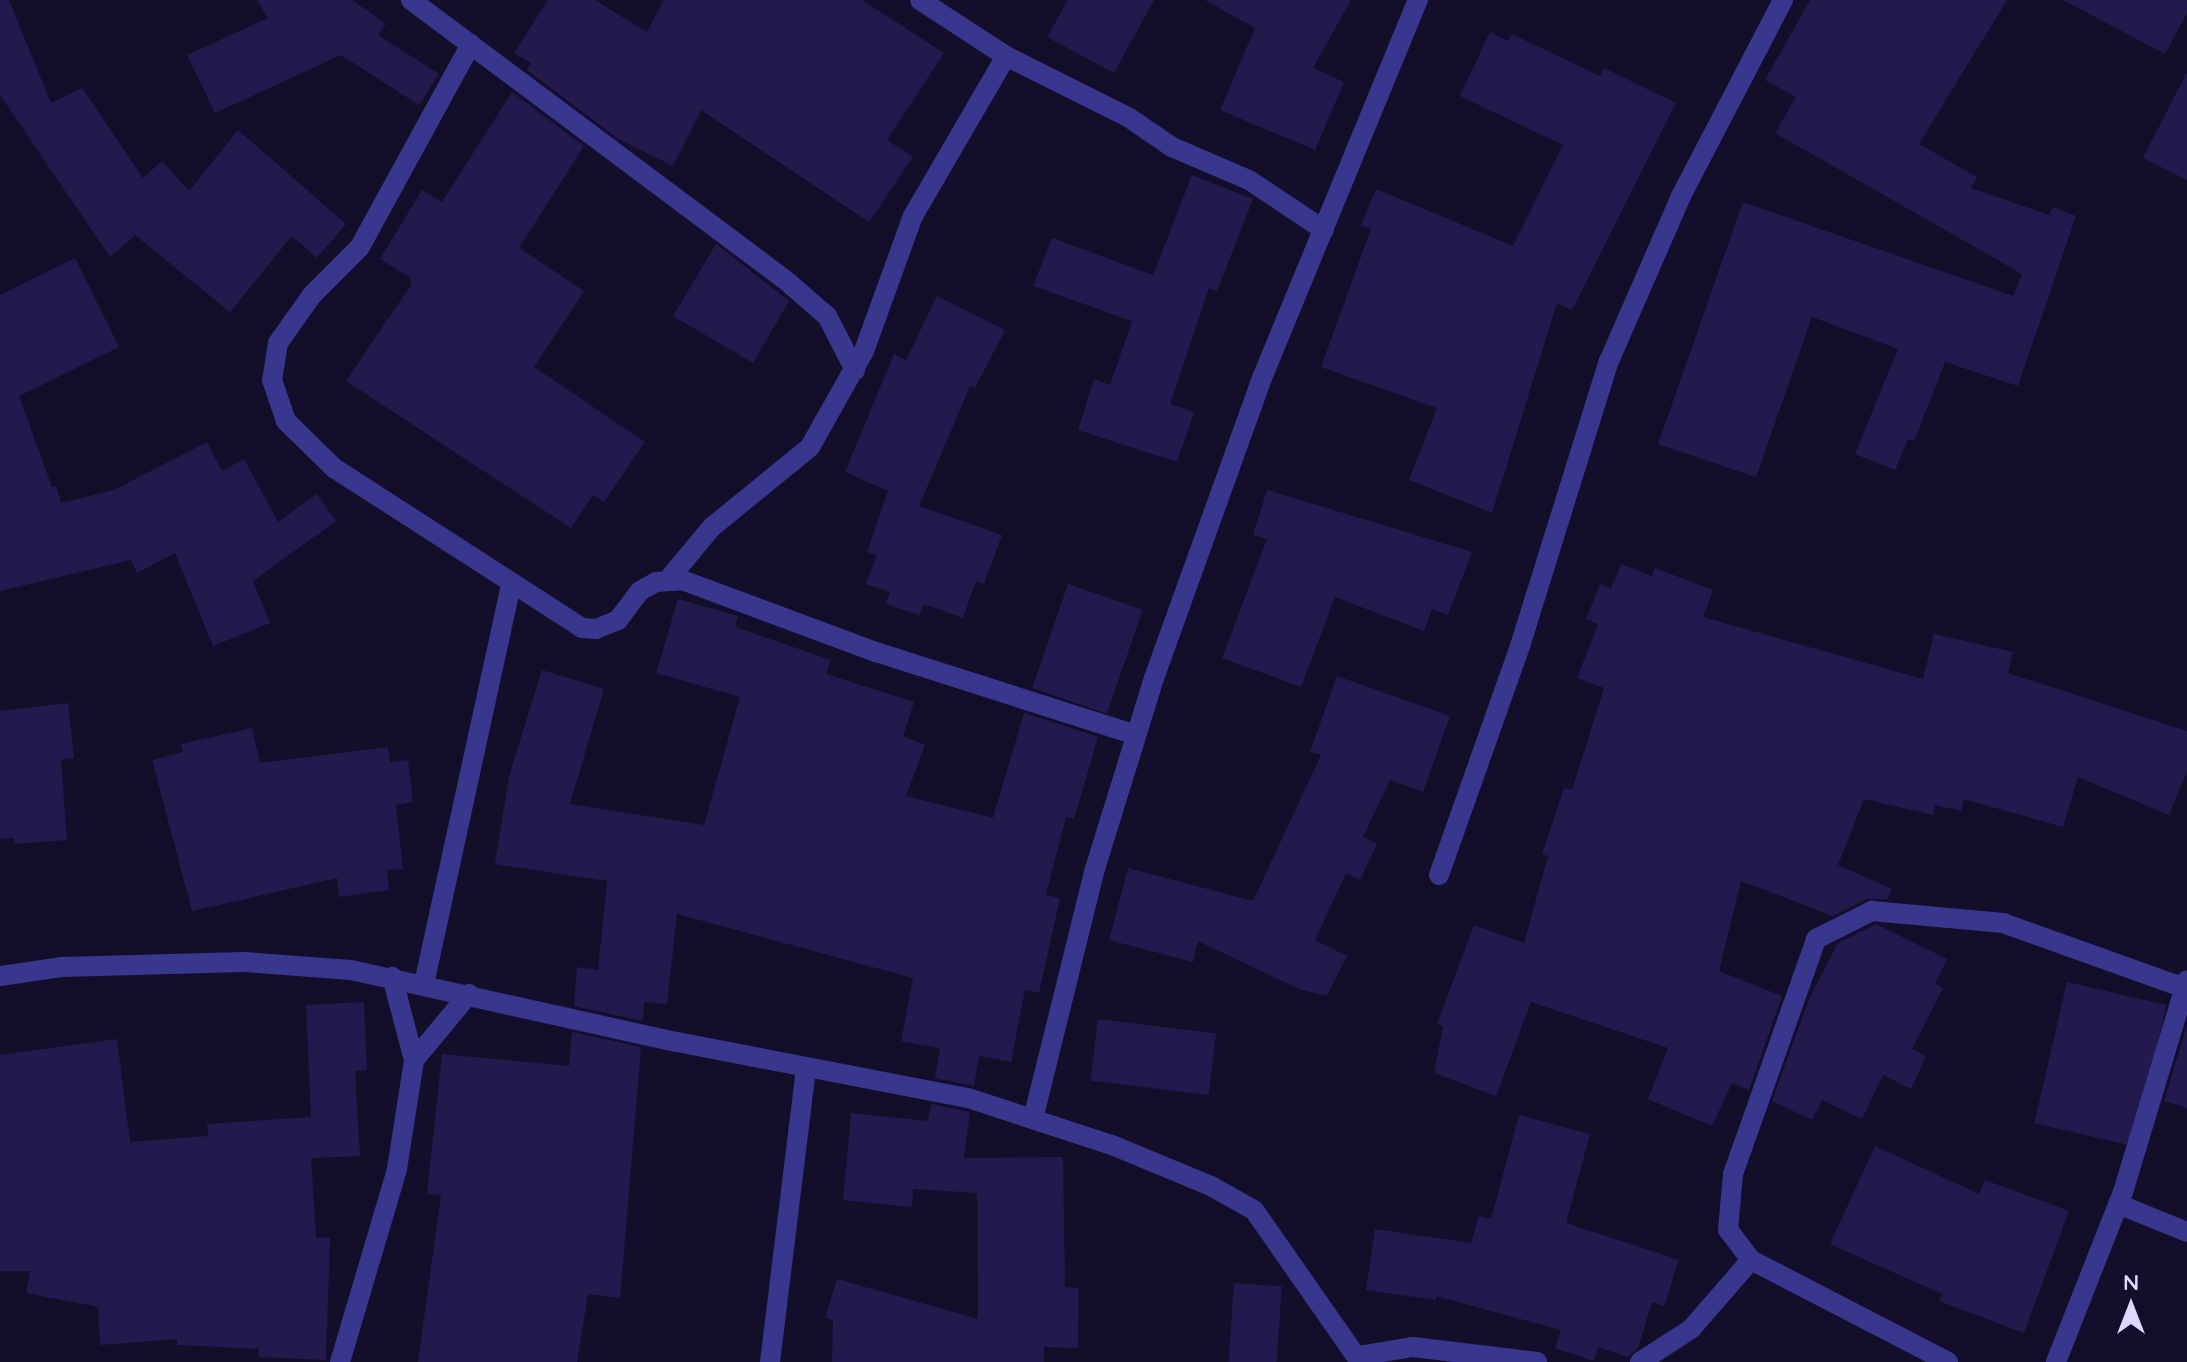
<!DOCTYPE html>
<html>
<head>
<meta charset="utf-8">
<style>
  body { margin:0 }
  #map { position:relative; width:2187px; height:1362px; overflow:hidden; background:#130f2b; font-family:Quicksand,sans-serif }
  div>[style] { position:absolute }
  [style*='--x'] { left:calc(var(--x)*1px); top:calc(var(--y)*1px); width:calc(var(--w)*1px); rotate:calc(var(--a)*1deg) }
  .building>* { inset:0; background:#23194d; transform-origin:0 0 }
  .minor>* { height:20px; margin:-10px; padding:0 10px; transform-origin:10px; border-radius:10px; background:#39368d }
  span { translate:-50% -50%; white-space:nowrap; text-align:center; line-height:1.15; -webkit-text-stroke:6px #130f2b; paint-order:stroke }
  .north { position:absolute; left:2091px; top:1266px; width:80px; height:80px; -webkit-text-stroke:6px #130f2b; paint-order:stroke; rotate:0deg; font-size:22px; font-weight:700; line-height:32px; text-align:center; color:#ddd8ff }
  .north::after { content:''; display:block; margin:auto; width:28px; height:36px; background:#ddd8ff; clip-path:polygon(50% 0,100% 100%,50% 72%,0 100%) }
</style>
</head>
<body>
<div id="map">
  <div class="building">
    <i style="clip-path:polygon(0 0,9px 0,51px 103px,82px 88px,143px 178px,162px 161px,189px 191px,238px 130px,346px 224px,317px 258px,292px 236px,230px 312px,135px 235px,110px 257px,0 95px)"></i>
    <i style="clip-path:polygon(257px 0,352px 0,386px 24px,378px 35px,439px 74px,419px 105px,341px 55px,215px 113px,187px 55px,268px 18px)"></i>
    <i style="clip-path:polygon(548px 0,595px 0,647px 32px,664px 0,862px 0,944px 53px,887px 140px,913px 157px,869px 222px,701px 110px,673px 166px,617px 138px,527px 70px,531px 63px,514px 53px)"></i>
    <i style="clip-path:polygon(1068px 0,1154px 0,1114px 73px,1047px 37px)"></i>
    <i style="clip-path:polygon(1205px 0,1351px 0,1313px 68px,1344px 82px,1315px 150px,1220px 110px,1255px 28px)"></i>
    <i style="clip-path:polygon(1810px 0,2007px 0,1919px 144px,1977px 177px,1971px 188px,2049px 215px,2053px 207px,2076px 216px,2018px 386px,1945px 362px,1914px 441px,1908px 439px,1895px 470px,1855px 454px,1898px 349px,1812px 317px,1756px 477px,1658px 444px,1743px 202px,2013px 296px,2022px 274px,1775px 133px,1796px 97px,1765px 80px)"></i>
    <i style="clip-path:polygon(2063px 0,2187px 0,2187px 13px,2165px 54px)"></i>
    <i style="clip-path:polygon(1490px 32px,1508px 41px,1512px 34px,1600px 76px,1604px 68px,1676px 103px,1572px 310px,1557px 303px,1492px 513px,1409px 480px,1437px 408px,1321px 367px,1371px 229px,1361px 225px,1376px 189px,1513px 246px,1563px 145px,1460px 96px)"></i>
    <i style="clip-path:polygon(2187px 72px,2187px 180px,2143px 158px)"></i>
    <i style="clip-path:polygon(512px 92px,584px 146px,519px 248px,584px 291px,534px 367px,645px 442px,604px 502px,593px 495px,571px 528px,346px 381px,411px 285px,411px 278px,380px 259px,422px 190px,442px 202px)"></i>
    <i style="clip-path:polygon(1192px 175px,1253px 199px,1217px 291px,1209px 288px,1170px 404px,1194px 412px,1177px 462px,1078px 430px,1094px 379px,1110px 385px,1132px 321px,1033px 286px,1052px 238px,1153px 275px)"></i>
    <i style="clip-path:polygon(716px 244px,789px 301px,753px 363px,673px 316px)"></i>
    <i style="clip-path:polygon(75px 258px,119px 347px,19px 396px,52px 487px,56px 486px,61px 503px,114px 490px,207px 442px,222px 471px,244px 459px,278px 522px,317px 494px,336px 521px,253px 581px,270px 623px,213px 646px,175px 553px,137px 573px,131px 560px,0 591px,0 295px)"></i>
    <i style="clip-path:polygon(937px 296px,1005px 330px,975px 388px,970px 386px,919px 506px,1002px 535px,984px 584px,976px 581px,963px 618px,924px 604px,919px 615px,886px 604px,890px 592px,866px 584px,877px 555px,867px 552px,888px 491px,845px 472px,894px 354px,906px 360px)"></i>
    <i style="clip-path:polygon(1267px 490px,1472px 552px,1448px 615px,1432px 609px,1424px 631px,1335px 597px,1301px 687px,1222px 658px,1267px 539px,1253px 535px)"></i>
    <i style="clip-path:polygon(1621px 564px,1652px 576px,1655px 568px,1713px 590px,1703px 617px,1923px 679px,1934px 634px,2013px 652px,2008px 673px,2187px 731px,2187px 771px,2169px 815px,2078px 777px,2063px 827px,1964px 799px,1961px 811px,1935px 805px,1933px 815px,1864px 799px,1838px 865px,1892px 889px,1887px 899px,1867px 899px,1833px 916px,1741px 881px,1719px 971px,1782px 996px,1749px 1090px,1732px 1083px,1712px 1126px,1648px 1099px,1668px 1048px,1531px 1002px,1496px 1096px,1434px 1073px,1443px 1026px,1437px 1024px,1474px 925px,1524px 943px,1548px 856px,1542px 854px,1564px 788px,1572px 790px,1604px 688px,1577px 678px,1598px 624px,1586px 619px,1600px 584px,1611px 589px)"></i>
    <i style="left:1068px;top:584px;width:79px;height:110px;rotate:19deg"></i>
    <i style="clip-path:polygon(678px 599px,738px 616px,735px 627px,831px 660px,826px 674px,914px 702px,903px 736px,925px 745px,906px 796px,993px 818px,1024px 713px,1098px 737px,1074px 819px,1066px 817px,1046px 895px,1060px 898px,1039px 993px,1025px 990px,1011px 1062px,979px 1056px,974px 1086px,935px 1078px,940px 1048px,901px 1041px,913px 978px,677px 914px,667px 1004px,644px 1002px,643px 1021px,574px 1006px,577px 967px,598px 970px,607px 881px,495px 864px,509px 776px,542px 670px,604px 689px,570px 804px,704px 825px,740px 697px,656px 673px)"></i>
    <i style="clip-path:polygon(1337px 676px,1450px 716px,1423px 792px,1390px 780px,1363px 837px,1377px 844px,1360px 880px,1346px 873px,1315px 940px,1347px 956px,1327px 996px,1299px 989px,1198px 941px,1193px 962px,1109px 940px,1128px 868px,1253px 901px,1321px 755px,1310px 752px)"></i>
    <i style="clip-path:polygon(68px 703px,74px 758px,61px 760px,67px 840px,15px 844px,14px 838px,0 839px,0 711px)"></i>
    <i style="clip-path:polygon(252px 728px,260px 763px,388px 747px,390px 762px,408px 760px,413px 802px,396px 805px,403px 869px,387px 870px,389px 890px,339px 897px,337px 878px,192px 911px,152px 760px,183px 752px,181px 744px)"></i>
    <i style="clip-path:polygon(1876px 924px,1947px 959px,1935px 984px,1943px 988px,1912px 1049px,1926px 1056px,1911px 1089px,1883px 1075px,1862px 1119px,1822px 1100px,1812px 1120px,1772px 1101px,1809px 999px,1838px 943px)"></i>
    <i style="left:2067px;top:982px;width:102px;height:145px;rotate:13deg"></i>
    <i style="clip-path:polygon(364px 1002px,367px 1070px,355px 1071px,360px 1156px,311px 1158px,316px 1237px,330px 1238px,326px 1360px,259px 1357px,259px 1349px,177px 1345px,177px 1339px,100px 1345px,98px 1307px,26px 1293px,30px 1271px,0 1271px,0 1055px,117px 1039px,130px 1142px,208px 1136px,207px 1124px,311px 1117px,306px 1005px)"></i>
    <i style="left:1098px;top:1019px;width:119px;height:62px;rotate:7deg"></i>
    <i style="clip-path:polygon(2187px 1025px,2187px 1108px,2164px 1101px)"></i>
    <i style="clip-path:polygon(572px 1032px,641px 1047px,620px 1298px,588px 1294px,577px 1362px,418px 1362px,441px 1195px,427px 1194px,442px 1054px,569px 1066px)"></i>
    <i style="clip-path:polygon(931px 1104px,970px 1112px,964px 1158px,1063px 1157px,1065px 1287px,1079px 1288px,1078px 1348px,1044px 1347px,1044px 1362px,832px 1362px,833px 1320px,825px 1318px,837px 1279px,978px 1319px,977px 1193px,913px 1189px,912px 1207px,843px 1200px,851px 1113px,928px 1121px)"></i>
    <i style="clip-path:polygon(1519px 1115px,1590px 1134px,1566px 1223px,1679px 1260px,1664px 1306px,1652px 1302px,1638px 1348px,1628px 1357px,1598px 1347px,1594px 1361px,1555px 1348px,1561px 1330px,1436px 1296px,1436px 1300px,1366px 1290px,1375px 1229px,1471px 1243px,1479px 1216px,1491px 1219px)"></i>
    <i style="clip-path:polygon(1875px 1146px,1979px 1194px,1985px 1180px,2069px 1211px,2024px 1333px,1939px 1301px,1942px 1294px,1830px 1244px)"></i>
    <i style="left:1234px;top:1283px;width:48px;height:79px;rotate:4deg"></i>
  </div>
  <div class="minor">
    <i style="--x:411;--y:0;--w:474;--a:36.8"></i>
    <i style="--x:790;--y:284;--w:49;--a:40.9"></i>
    <i style="--x:827;--y:316;--w:61;--a:62.6"></i>
    <i style="--x:920;--y:0;--w:103;--a:33.1"></i>
    <i style="--x:1006;--y:56;--w:136;--a:26.6"></i>
    <i style="--x:1128;--y:117;--w:53;--a:34.3"></i>
    <i style="--x:1172;--y:147;--w:84;--a:23.2"></i>
    <i style="--x:1249;--y:180;--w:90;--a:33.7"></i>
    <i style="--x:471;--y:44;--w:231;--a:118.7"></i>
    <i style="--x:360;--y:247;--w:68;--a:135"></i>
    <i style="--x:312;--y:295;--w:59;--a:125.3"></i>
    <i style="--x:278;--y:343;--w:37;--a:99"></i>
    <i style="--x:272;--y:380;--w:43;--a:71.1"></i>
    <i style="--x:286;--y:421;--w:67;--a:44.4"></i>
    <i style="--x:334;--y:468;--w:295;--a:32.8"></i>
    <i style="--x:582;--y:628;--w:14;--a:4"></i>
    <i style="--x:596;--y:629;--w:24;--a:-22"></i>
    <i style="--x:618;--y:620;--w:36;--a:-53"></i>
    <i style="--x:640;--y:591;--w:18;--a:-29"></i>
    <i style="--x:656;--y:582;--w:26;--a:-4"></i>
    <i style="--x:682;--y:580;--w:207;--a:20.4"></i>
    <i style="--x:876;--y:652;--w:273;--a:17.7"></i>
    <i style="--x:667;--y:581;--w:70;--a:-50.2"></i>
    <i style="--x:712;--y:527;--w:127;--a:-39.2"></i>
    <i style="--x:810;--y:447;--w:110;--a:-60.6"></i>
    <i style="--x:864;--y:351;--w:144;--a:-70.1"></i>
    <i style="--x:913;--y:216;--w:185;--a:-59.8"></i>
    <i style="--x:1439;--y:875;--w:243;--a:-70.5"></i>
    <i style="--x:1520;--y:646;--w:299;--a:-72.7"></i>
    <i style="--x:1609;--y:361;--w:180;--a:-66.4"></i>
    <i style="--x:1681;--y:196;--w:221;--a:-62.5"></i>
    <i style="--x:0;--y:976;--w:63;--a:-8.3"></i>
    <i style="--x:62;--y:967;--w:182;--a:-1.6"></i>
    <i style="--x:244;--y:962;--w:107;--a:4.3"></i>
    <i style="--x:351;--y:970;--w:334;--a:12.5"></i>
    <i style="--x:677;--y:1042;--w:296;--a:10.9"></i>
    <i style="--x:968;--y:1098;--w:151;--a:18.1"></i>
    <i style="--x:1112;--y:1145;--w:107;--a:22.5"></i>
    <i style="--x:1211;--y:1186;--w:49;--a:29.2"></i>
    <i style="--x:1254;--y:1210;--w:185;--a:55.1"></i>
    <i style="--x:424;--y:984;--w:408;--a:-77.7"></i>
    <i style="--x:414;--y:1060;--w:86;--a:-50.2"></i>
    <i style="--x:1033;--y:1119;--w:254;--a:-76.1"></i>
    <i style="--x:1094;--y:872;--w:203;--a:-72.8"></i>
    <i style="--x:1154;--y:678;--w:319;--a:-70.2"></i>
    <i style="--x:1262;--y:378;--w:409;--a:-67.6"></i>
    <i style="--x:2118;--y:1204;--w:74;--a:22.1"></i>
    <i style="--x:1358;--y:1356;--w:56;--a:-9.3"></i>
    <i style="--x:1413;--y:1347;--w:125;--a:6.9"></i>
    <i style="--x:340;--y:1362;--w:201;--a:-73.5"></i>
    <i style="--x:397;--y:1169;--w:110;--a:-81.1"></i>
    <i style="--x:414;--y:1060;--w:86;--a:-104.8"></i>
    <i style="--x:770;--y:1362;--w:297;--a:-83"></i>
    <i style="--x:1640;--y:1362;--w:61;--a:-32.9"></i>
    <i style="--x:1691;--y:1329;--w:91;--a:-49"></i>
    <i style="--x:1948;--y:1362;--w:222;--a:-152.6"></i>
    <i style="--x:1751;--y:1260;--w:38;--a:-127"></i>
    <i style="--x:1728;--y:1230;--w:56;--a:-84.9"></i>
    <i style="--x:1733;--y:1174;--w:249;--a:-70.5"></i>
    <i style="--x:1816;--y:939;--w:63;--a:-26.6"></i>
    <i style="--x:1872;--y:911;--w:132;--a:5.2"></i>
    <i style="--x:2003;--y:923;--w:193;--a:19.7"></i>
    <i style="--x:2056;--y:1362;--w:183;--a:-68.5"></i>
    <i style="--x:2123;--y:1192;--w:221;--a:-73.2"></i>
  </div>
  <div class="north">N</div>
</div>
</body>
</html>
